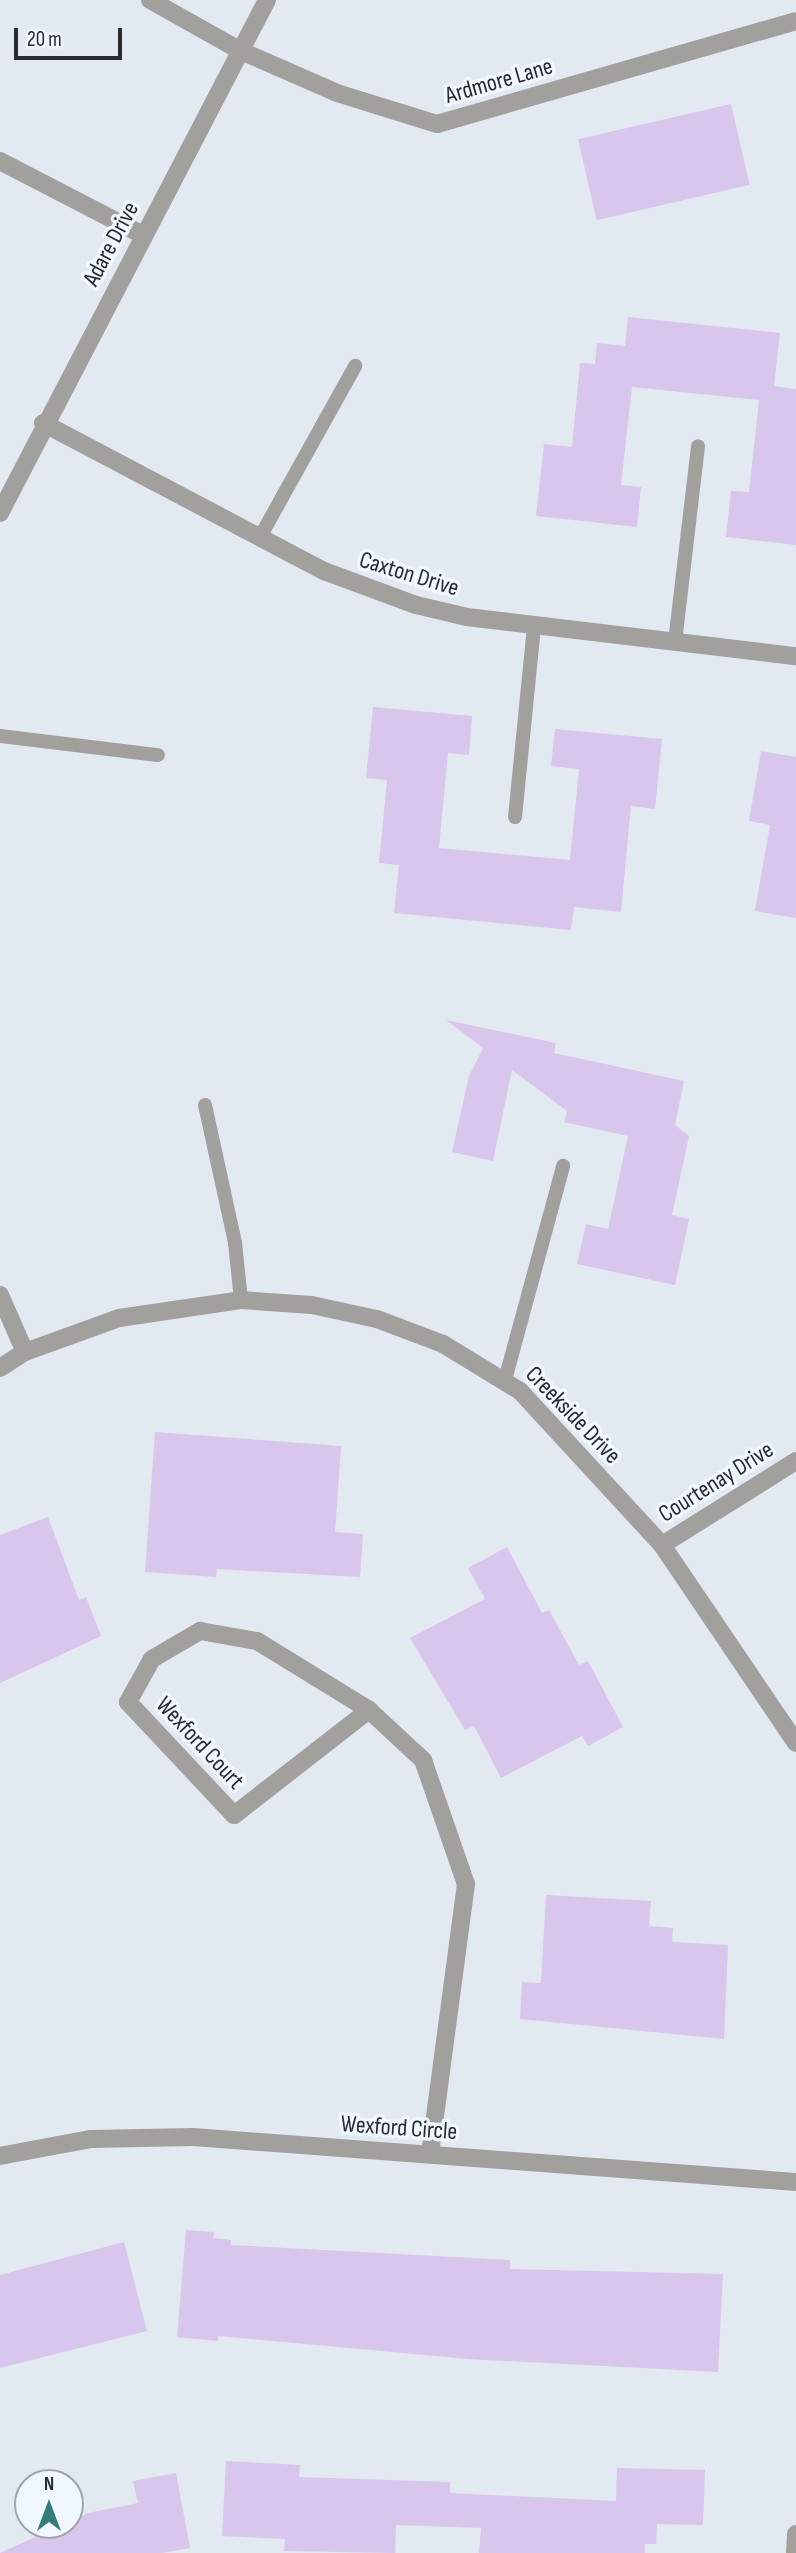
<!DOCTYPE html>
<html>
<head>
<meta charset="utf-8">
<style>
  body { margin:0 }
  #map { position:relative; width:796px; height:2553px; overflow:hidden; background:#e3e9f0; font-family:"Sofia Sans Condensed",sans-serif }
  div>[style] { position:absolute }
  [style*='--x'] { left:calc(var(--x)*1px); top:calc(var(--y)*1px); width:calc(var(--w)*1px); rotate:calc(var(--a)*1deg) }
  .building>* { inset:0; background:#d8c6ec; transform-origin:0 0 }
  .service>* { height:14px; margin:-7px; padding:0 7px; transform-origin:7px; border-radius:7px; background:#a1a09d }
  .minor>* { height:18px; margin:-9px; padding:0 9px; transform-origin:9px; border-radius:9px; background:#a1a09d }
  span { translate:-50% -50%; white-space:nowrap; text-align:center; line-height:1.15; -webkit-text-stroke:7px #f0f7fe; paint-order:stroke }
  .street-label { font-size:24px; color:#282a2d }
  .north { position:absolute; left:14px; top:2469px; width:70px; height:70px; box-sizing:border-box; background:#f0f7fe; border:2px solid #a0a5aa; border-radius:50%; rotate:0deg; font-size:19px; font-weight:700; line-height:28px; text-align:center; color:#282a2d }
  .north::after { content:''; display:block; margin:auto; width:24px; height:32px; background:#337c79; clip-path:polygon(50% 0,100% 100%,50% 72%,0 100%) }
  .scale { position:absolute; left:14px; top:28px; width:108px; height:32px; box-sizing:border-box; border:4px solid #282a2d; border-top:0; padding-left:9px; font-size:21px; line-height:24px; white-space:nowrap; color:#282a2d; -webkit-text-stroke:5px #f0f7fe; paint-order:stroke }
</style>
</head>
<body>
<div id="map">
  <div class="building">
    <i style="left:731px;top:104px;width:83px;height:157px;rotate:77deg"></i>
    <i style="clip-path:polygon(628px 317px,780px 333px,774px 386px,796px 389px,796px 545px,726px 537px,731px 491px,749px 492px,759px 400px,632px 387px,621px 485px,641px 487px,637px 527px,536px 516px,544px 444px,572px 447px,580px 363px,595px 364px,597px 343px,625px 346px)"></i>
    <i style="clip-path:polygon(373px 707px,472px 716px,469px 755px,448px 753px,439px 848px,570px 860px,579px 769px,551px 766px,555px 729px,662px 739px,655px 809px,631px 806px,621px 912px,574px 907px,571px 930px,394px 913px,399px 865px,379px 863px,387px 780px,366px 778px)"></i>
    <i style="clip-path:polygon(761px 751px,796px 757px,796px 918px,755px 911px,770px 825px,749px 821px)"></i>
    <i style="clip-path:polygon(446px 1020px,556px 1043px,554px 1053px,684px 1081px,675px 1125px,689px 1136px,672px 1215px,689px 1219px,675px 1285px,577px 1264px,586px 1224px,608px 1229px,628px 1136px,564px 1122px,567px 1111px,512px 1070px,493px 1161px,452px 1152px,469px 1076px,483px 1048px)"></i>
    <i style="clip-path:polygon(155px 1432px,341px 1446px,335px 1532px,363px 1534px,360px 1577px,217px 1569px,216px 1577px,145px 1572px)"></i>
    <i style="clip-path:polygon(48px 1517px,79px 1600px,86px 1597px,101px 1636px,0 1683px,0 1535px)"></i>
    <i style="clip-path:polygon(507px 1547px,542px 1613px,549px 1610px,579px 1665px,588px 1661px,623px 1727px,588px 1746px,582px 1736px,501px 1778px,474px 1726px,465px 1730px,410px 1638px,485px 1599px,468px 1568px)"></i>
    <i style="clip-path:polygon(546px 1895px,651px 1901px,649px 1926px,673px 1928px,672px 1942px,728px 1945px,724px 2039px,520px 2019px,522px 1982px,541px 1983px)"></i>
    <i style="clip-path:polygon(186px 2230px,214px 2232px,213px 2238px,231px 2240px,231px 2245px,510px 2260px,510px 2269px,723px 2274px,718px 2372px,468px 2359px,218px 2336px,218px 2341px,177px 2337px)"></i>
    <i style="clip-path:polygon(124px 2242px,147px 2331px,0 2368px,0 2275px)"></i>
    <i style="clip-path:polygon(226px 2461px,300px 2465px,299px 2477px,450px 2482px,450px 2493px,616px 2501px,617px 2468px,705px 2470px,703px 2525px,657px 2524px,656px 2544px,645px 2544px,645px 2553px,479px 2553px,481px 2528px,396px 2525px,395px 2553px,284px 2551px,285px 2539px,222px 2536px)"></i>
    <i style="clip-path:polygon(176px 2473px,190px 2548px,162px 2553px,0 2553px,88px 2513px,138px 2503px,133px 2481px)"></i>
  </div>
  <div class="service">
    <i style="--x:260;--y:537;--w:196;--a:-60.9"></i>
    <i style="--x:675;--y:642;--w:197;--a:-83.3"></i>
    <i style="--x:0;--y:736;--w:159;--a:6.9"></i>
    <i style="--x:515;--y:817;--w:193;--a:-84.3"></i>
    <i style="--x:205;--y:1105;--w:141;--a:77.7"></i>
    <i style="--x:235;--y:1243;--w:57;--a:84"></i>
    <i style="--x:505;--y:1380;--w:222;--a:-74.8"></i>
  </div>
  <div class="minor">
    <i style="--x:150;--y:0;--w:104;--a:29.3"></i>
    <i style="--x:241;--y:51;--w:105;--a:23.6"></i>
    <i style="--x:337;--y:93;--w:105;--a:17.2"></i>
    <i style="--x:437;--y:124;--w:373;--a:-16"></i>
    <i style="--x:0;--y:161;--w:161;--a:27.4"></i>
    <i style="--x:43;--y:423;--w:318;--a:27.8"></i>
    <i style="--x:324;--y:571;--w:98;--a:20.3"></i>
    <i style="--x:416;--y:605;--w:52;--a:13.2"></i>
    <i style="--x:467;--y:617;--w:331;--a:6.8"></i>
    <i style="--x:0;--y:513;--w:578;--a:-62.5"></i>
    <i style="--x:0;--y:1295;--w:62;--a:66.3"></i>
    <i style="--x:0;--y:1368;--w:30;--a:-33"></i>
    <i style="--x:25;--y:1352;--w:100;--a:-19.9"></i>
    <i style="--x:119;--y:1318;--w:123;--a:-8.4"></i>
    <i style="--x:241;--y:1300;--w:71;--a:4"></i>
    <i style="--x:312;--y:1305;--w:66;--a:12.2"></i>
    <i style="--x:377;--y:1319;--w:71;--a:20.7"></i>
    <i style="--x:443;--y:1344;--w:90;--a:31.4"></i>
    <i style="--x:520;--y:1391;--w:209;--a:47.3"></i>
    <i style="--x:662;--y:1545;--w:239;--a:55.9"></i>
    <i style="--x:662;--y:1545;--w:158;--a:-32.1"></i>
    <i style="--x:200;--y:1631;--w:58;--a:10"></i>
    <i style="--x:257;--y:1641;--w:132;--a:31.6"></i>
    <i style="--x:369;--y:1710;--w:171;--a:142.1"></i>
    <i style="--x:234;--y:1815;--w:155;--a:-133.2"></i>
    <i style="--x:128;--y:1702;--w:49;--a:-60.8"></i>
    <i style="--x:152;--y:1659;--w:56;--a:-30.3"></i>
    <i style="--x:369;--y:1710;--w:74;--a:42.8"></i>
    <i style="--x:423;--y:1760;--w:131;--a:70.9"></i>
    <i style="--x:466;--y:1884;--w:273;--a:97.6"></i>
    <i style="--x:0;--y:2156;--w:93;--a:-10.6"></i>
    <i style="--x:91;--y:2139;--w:102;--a:-1.1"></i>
    <i style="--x:193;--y:2137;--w:605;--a:4.27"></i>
    <i style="--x:795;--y:2553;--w:19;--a:-87"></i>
  </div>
  <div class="street-label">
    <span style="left:499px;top:81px;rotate:-16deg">Ardmore Lane</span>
    <span style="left:111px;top:244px;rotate:-62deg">Adare Drive</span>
    <span style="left:409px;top:574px;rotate:17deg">Caxton Drive</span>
    <span style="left:573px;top:1415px;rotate:46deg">Creekside Drive</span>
    <span style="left:716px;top:1482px;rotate:-32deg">Courtenay Drive</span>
    <span style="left:200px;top:1743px;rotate:47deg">Wexford Court</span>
    <span style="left:399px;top:2128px;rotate:4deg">Wexford Circle</span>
  </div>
  <div class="north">N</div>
  <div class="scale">20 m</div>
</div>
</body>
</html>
